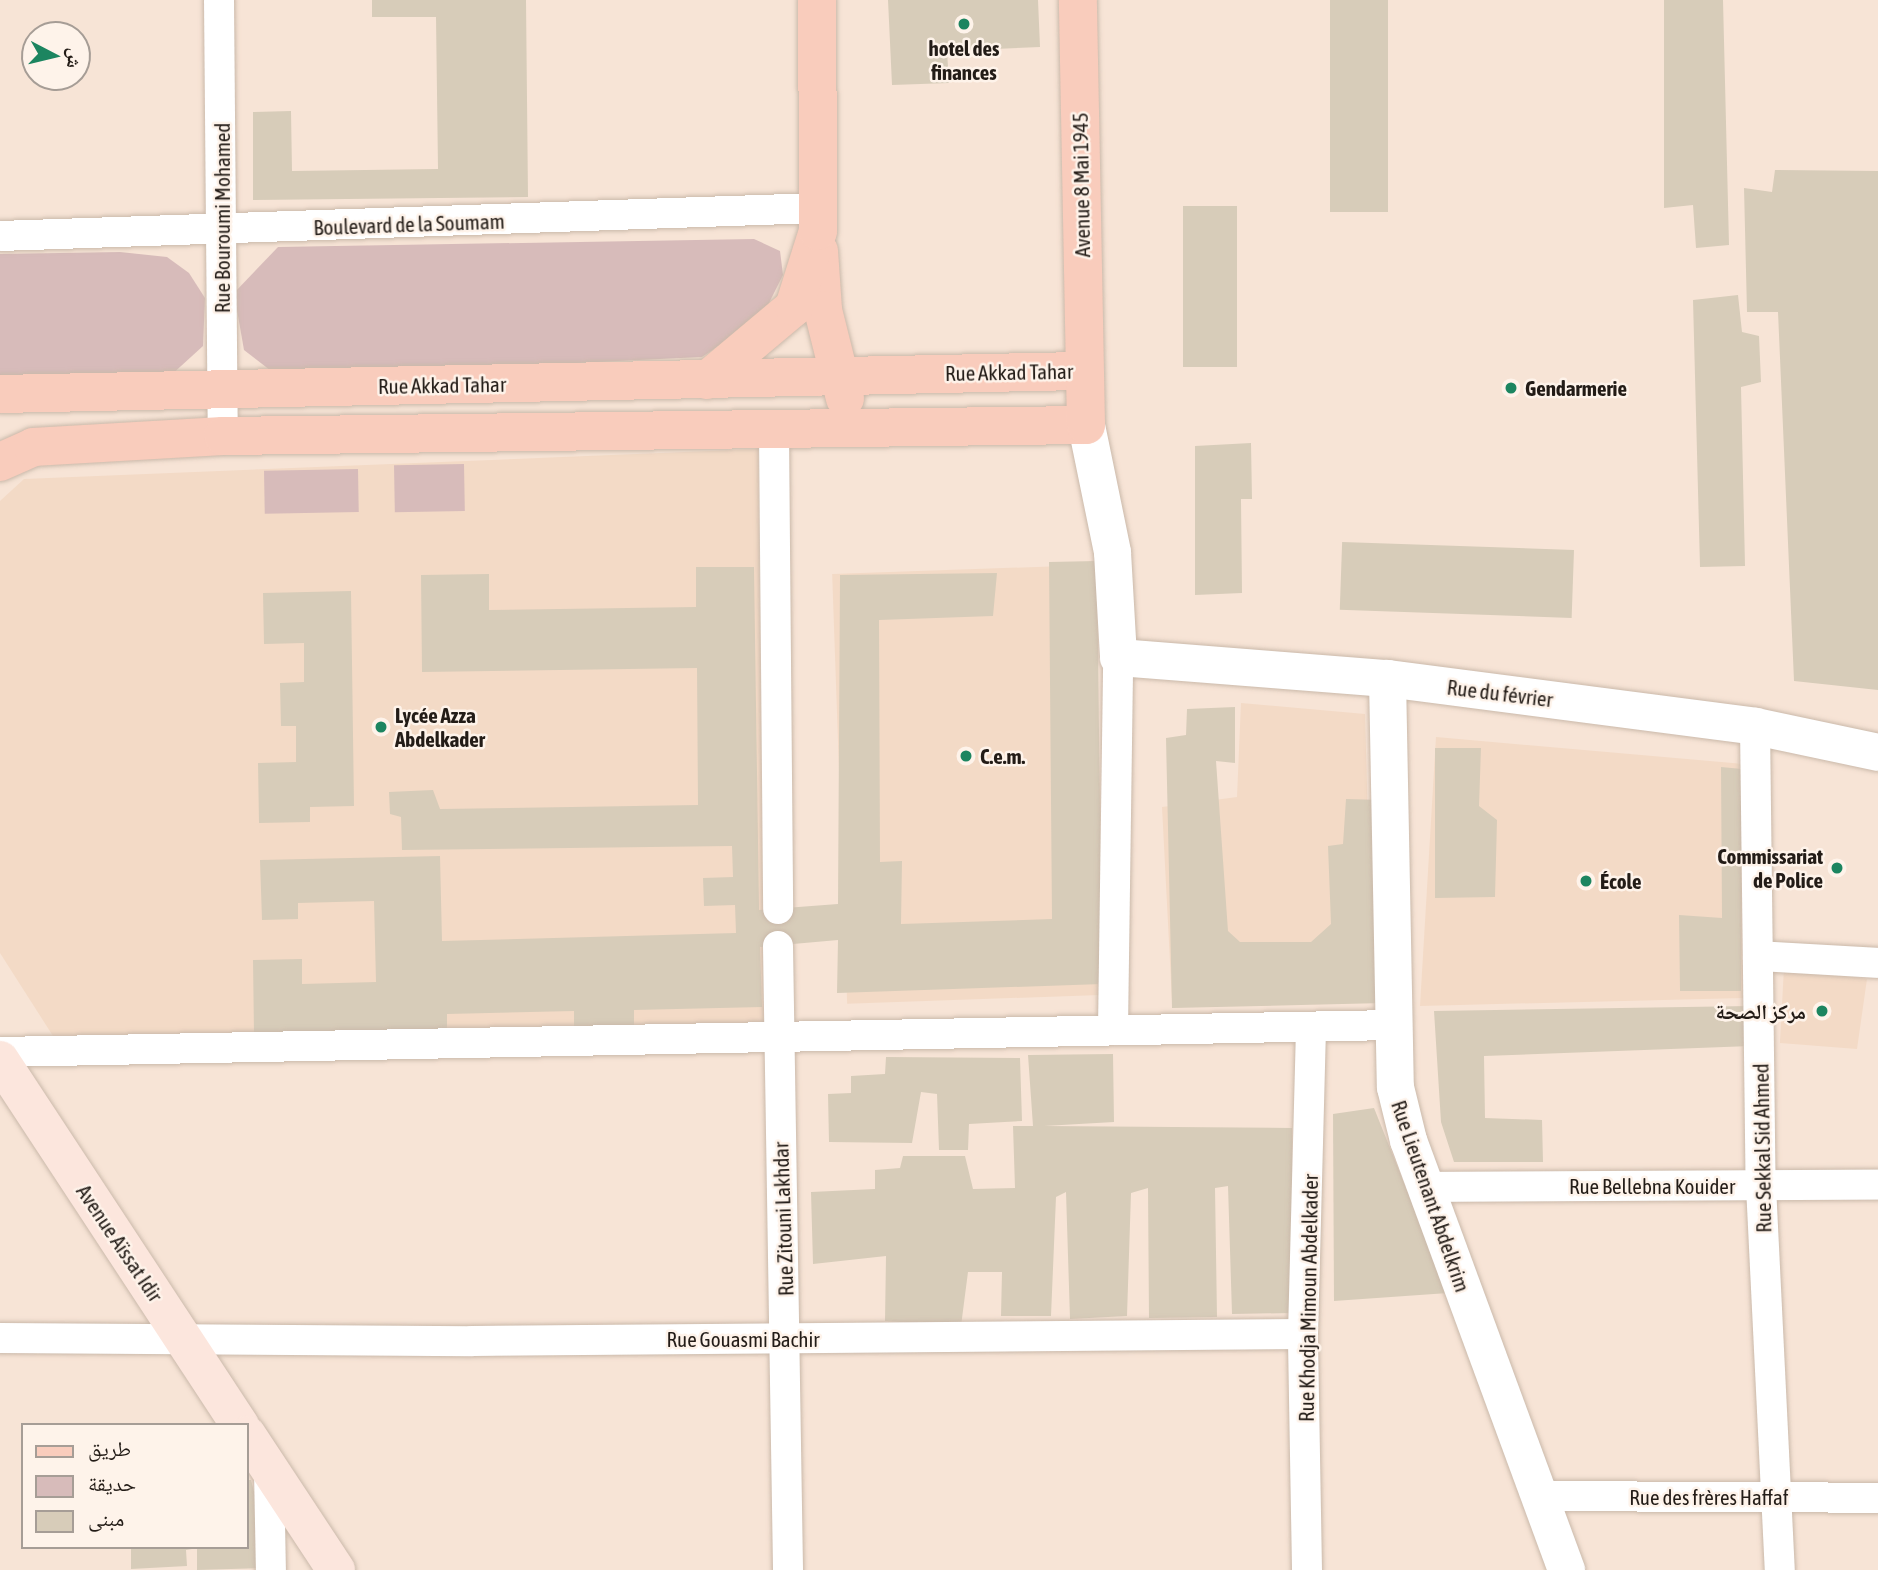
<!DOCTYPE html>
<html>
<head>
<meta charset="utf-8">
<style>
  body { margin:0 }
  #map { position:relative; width:1878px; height:1570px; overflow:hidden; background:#f7e4d6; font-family:"Asap Condensed","Noto Naskh Arabic",sans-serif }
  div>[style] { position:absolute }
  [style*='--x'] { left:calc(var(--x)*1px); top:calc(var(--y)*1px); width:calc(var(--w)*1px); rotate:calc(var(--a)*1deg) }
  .built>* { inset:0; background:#f3dac6; transform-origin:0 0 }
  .green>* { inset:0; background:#d7bbba; transform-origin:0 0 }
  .building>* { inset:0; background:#d7ccb9; transform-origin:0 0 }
  .roads { filter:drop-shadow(0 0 2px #cab9aa) drop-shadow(0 0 2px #cab9aa) }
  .minor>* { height:30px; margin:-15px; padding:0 15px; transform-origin:15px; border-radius:15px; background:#fff }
  .tertiary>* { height:37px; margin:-18.5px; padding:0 18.5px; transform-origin:18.5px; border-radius:18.5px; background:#fff }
  .secondary>* { height:38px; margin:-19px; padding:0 19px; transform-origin:19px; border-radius:19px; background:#fce6dd }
  .primary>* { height:38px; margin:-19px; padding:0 19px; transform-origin:19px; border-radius:19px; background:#f9ccbc }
  .dots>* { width:19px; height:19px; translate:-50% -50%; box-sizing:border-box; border:4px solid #fef3ea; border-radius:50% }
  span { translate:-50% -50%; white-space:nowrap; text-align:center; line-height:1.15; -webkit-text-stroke:5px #fef3ea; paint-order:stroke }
  .poi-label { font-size:21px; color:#231c17; font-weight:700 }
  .left { translate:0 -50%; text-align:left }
  .right { translate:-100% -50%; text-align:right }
  .street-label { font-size:21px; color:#231c17 }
  .legend { position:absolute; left:21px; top:1423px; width:228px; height:126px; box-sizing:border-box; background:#fef3ea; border:2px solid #a69d96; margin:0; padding:9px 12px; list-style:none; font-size:21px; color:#231c17 }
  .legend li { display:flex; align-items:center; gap:14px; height:35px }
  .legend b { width:35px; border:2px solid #a69d96 }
  .north { position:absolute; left:21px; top:21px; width:70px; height:70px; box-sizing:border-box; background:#fef3ea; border:2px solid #a69d96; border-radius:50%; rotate:97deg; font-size:19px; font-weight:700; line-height:28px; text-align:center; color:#231c17 }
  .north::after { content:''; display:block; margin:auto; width:24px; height:32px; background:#1c8560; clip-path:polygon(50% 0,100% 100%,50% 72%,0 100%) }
</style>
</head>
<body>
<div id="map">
  <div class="built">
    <i style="clip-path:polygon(758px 449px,764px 1024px,53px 1036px,0 953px,0 501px,24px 479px)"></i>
    <i style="left:1092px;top:565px;width:430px;height:260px;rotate:88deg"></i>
    <i style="clip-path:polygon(1241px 703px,1365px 714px,1373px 1002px,1172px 1001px,1162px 807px,1237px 797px)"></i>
    <i style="clip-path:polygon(1436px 737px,1744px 764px,1743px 998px,1420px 1006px)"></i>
    <i style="clip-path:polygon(1784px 967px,1867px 979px,1857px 1049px,1780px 1043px)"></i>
  </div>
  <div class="green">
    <i style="clip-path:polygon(754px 239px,780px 251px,783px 275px,762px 317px,702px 357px,279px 377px,244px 350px,234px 293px,278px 247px)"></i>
    <i style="clip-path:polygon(120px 252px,167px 257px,189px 273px,205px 298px,203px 346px,169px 377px,0 383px,0 254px)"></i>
    <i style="left:464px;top:464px;width:47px;height:70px;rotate:89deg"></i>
    <i style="left:358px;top:469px;width:43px;height:94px;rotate:89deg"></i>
  </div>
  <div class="building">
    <i style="clip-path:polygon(372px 0,526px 0,528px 197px,253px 200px,253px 112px,291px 111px,292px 171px,438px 169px,436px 17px,372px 17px)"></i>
    <i style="clip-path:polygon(888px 0,1038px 0,1040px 47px,947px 51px,949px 83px,892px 85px)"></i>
    <i style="left:1330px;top:0;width:58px;height:212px"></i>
    <i style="clip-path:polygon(1664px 0,1723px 0,1729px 245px,1696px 248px,1693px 205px,1664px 208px)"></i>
    <i style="clip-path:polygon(1775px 170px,1878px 171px,1878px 690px,1794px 681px,1778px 312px,1747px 312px,1744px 188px,1772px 192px)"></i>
    <i style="left:1183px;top:206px;width:54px;height:161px"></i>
    <i style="clip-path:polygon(1738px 295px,1742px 332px,1759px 336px,1761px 382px,1741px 387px,1745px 566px,1700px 567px,1693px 300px)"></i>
    <i style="clip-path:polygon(1251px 443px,1252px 499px,1241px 499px,1242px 593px,1195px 595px,1195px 446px)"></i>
    <i style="left:1574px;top:550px;width:68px;height:232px;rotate:92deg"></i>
    <i style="clip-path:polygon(1097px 561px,1102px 984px,837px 993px,838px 940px,760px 947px,762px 1007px,634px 1010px,634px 1026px,574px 1027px,574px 1011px,447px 1014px,447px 1029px,254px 1034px,253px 960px,302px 959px,302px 984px,376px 982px,374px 901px,298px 903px,298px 919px,262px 920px,260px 860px,440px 856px,442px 941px,736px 933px,735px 905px,704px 906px,703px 878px,733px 877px,732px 846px,402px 850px,401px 817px,390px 814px,389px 792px,433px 790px,440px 809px,698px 805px,697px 668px,422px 672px,421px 575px,489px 574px,489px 610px,696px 607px,696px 567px,754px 567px,759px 910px,838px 904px,840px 575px,997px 573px,993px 616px,879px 620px,880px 862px,902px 861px,901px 924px,1052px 919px,1049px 562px)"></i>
    <i style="clip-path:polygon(351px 591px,354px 806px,310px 807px,310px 822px,259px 823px,258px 763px,296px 762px,296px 726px,281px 726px,280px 683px,304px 682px,304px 643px,264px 644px,263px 593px)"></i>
    <i style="clip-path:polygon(1235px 707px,1235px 763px,1216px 761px,1228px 931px,1240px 942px,1311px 942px,1331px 924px,1328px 846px,1343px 844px,1346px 799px,1383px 800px,1384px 1003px,1172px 1008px,1166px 738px,1186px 735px,1187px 709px)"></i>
    <i style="clip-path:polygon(1435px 748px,1481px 748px,1479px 806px,1497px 820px,1495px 897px,1435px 898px)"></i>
    <i style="clip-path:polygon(1721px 767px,1742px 769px,1741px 991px,1680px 991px,1679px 915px,1722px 918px)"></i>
    <i style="clip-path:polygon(1750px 1006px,1751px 1046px,1484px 1056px,1485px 1118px,1542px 1120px,1543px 1162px,1454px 1162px,1441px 1122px,1434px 1011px)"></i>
    <i style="clip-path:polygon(1113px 1054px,1114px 1122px,1044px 1126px,1292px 1128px,1293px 1313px,1232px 1314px,1228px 1186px,1215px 1188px,1217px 1317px,1149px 1318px,1148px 1188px,1131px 1193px,1127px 1316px,1070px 1319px,1066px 1192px,1056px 1197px,1051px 1316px,1001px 1316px,1002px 1272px,968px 1272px,961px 1326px,885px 1321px,886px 1256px,813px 1264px,811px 1192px,875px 1189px,875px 1170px,900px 1168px,903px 1156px,965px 1156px,973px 1189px,1015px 1188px,1013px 1126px,1033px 1126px,1028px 1055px)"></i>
    <i style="clip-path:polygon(886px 1057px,1020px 1058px,1022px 1121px,969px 1124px,968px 1150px,939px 1150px,937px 1094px,921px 1092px,912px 1143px,829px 1142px,828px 1094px,851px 1093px,851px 1076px,885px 1074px)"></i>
    <i style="clip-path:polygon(1374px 1108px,1448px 1293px,1334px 1301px,1333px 1114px)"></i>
    <i style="clip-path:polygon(247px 1480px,251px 1480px,262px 1523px,266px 1568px,197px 1570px,197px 1547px,247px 1547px)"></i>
    <i style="clip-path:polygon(131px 1547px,192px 1547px,192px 1549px,186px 1550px,187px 1566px,131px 1569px)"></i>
  </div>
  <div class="roads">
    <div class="minor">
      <i style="--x:219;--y:0;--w:436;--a:89.5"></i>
      <i style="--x:0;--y:236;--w:819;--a:-1.96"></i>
      <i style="--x:774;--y:432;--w:477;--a:89.5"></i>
      <i style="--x:1755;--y:726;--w:460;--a:89.3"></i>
      <i style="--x:1761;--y:1186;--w:384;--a:87.2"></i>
      <i style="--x:778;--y:946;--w:624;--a:89.08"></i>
      <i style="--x:1758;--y:956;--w:120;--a:3.3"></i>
      <i style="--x:1113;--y:1030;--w:373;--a:-89.2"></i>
      <i style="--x:0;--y:1052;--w:1391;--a:-1.11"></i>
      <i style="--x:1425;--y:1187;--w:453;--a:-0.3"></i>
      <i style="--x:0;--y:1338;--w:472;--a:0.4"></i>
      <i style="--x:472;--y:1341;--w:831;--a:-0.48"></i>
      <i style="--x:269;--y:1470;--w:100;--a:88.9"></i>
      <i style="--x:1539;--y:1496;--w:339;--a:0.3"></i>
      <i style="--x:1307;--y:1570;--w:236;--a:-91"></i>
      <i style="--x:1303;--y:1334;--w:307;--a:-88.5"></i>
    </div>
    <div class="tertiary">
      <i style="--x:1086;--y:425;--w:130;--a:78.4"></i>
      <i style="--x:1112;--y:552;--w:105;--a:86.7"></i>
      <i style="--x:1118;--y:657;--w:270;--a:4.5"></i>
      <i style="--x:1387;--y:678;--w:371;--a:7.4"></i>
      <i style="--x:1755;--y:726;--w:126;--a:11.9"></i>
      <i style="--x:1387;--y:678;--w:409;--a:88.9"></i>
      <i style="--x:1395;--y:1087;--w:55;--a:76.2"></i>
      <i style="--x:1408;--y:1140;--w:458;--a:69.8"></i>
    </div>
    <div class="secondary">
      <i style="--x:0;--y:1060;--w:437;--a:56.7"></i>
      <i style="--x:247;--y:1435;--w:162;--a:56.6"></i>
    </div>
    <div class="primary">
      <i style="--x:819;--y:251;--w:59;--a:86.1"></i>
      <i style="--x:823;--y:310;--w:91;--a:76"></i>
      <i style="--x:707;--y:380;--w:114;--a:-40"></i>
      <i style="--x:794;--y:307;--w:80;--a:-72.5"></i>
      <i style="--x:818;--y:231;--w:231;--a:-90.2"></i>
      <i style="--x:0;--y:394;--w:1084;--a:-1.22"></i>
      <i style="--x:0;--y:462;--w:36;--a:-24"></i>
      <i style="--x:33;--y:447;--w:190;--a:-3.3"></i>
      <i style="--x:223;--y:436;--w:863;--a:-0.73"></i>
      <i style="--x:1086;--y:425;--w:425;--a:-91.1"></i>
    </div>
  </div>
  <div class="dots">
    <i style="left:964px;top:24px;background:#1c8560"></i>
    <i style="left:1511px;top:388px;background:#1c8560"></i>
    <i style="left:381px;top:727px;background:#1c8560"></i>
    <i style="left:966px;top:756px;background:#1c8560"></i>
    <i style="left:1837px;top:868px;background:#1c8560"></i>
    <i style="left:1586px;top:881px;background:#1c8560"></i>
    <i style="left:1822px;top:1011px;background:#1c8560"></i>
  </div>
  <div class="poi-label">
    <span style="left:964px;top:60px">hotel des<br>finances</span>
    <span class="left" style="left:1525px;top:388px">Gendarmerie</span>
    <span class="left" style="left:395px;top:727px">Lycée Azza<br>Abdelkader</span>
    <span class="left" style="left:980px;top:756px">C.e.m.</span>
    <span class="right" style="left:1823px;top:868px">Commissariat<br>de Police</span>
    <span class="left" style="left:1600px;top:881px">École</span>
    <span class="right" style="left:1806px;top:1011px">مركز الصحة</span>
  </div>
  <div class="street-label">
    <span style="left:1081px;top:185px;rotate:-91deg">Avenue 8 Mai 1945</span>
    <span style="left:222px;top:218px;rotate:-90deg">Rue Bouroumi Mohamed</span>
    <span style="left:409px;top:224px;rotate:-2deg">Boulevard de la Soumam</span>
    <span style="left:1009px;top:372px;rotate:-1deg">Rue Akkad Tahar</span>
    <span style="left:442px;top:385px;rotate:-1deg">Rue Akkad Tahar</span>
    <span style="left:1500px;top:693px;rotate:7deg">Rue du février</span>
    <span style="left:1762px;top:1148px;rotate:-91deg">Rue Sekkal Sid Ahmed</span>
    <span style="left:1652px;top:1186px">Rue Bellebna Kouider</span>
    <span style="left:1431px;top:1196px;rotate:71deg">Rue Lieutenant Abdelkrim</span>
    <span style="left:783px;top:1219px;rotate:-92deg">Rue Zitouni Lakhdar</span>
    <span style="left:120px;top:1243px;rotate:56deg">Avenue Aïssat Idir</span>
    <span style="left:1308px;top:1298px;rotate:-89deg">Rue Khodja Mimoun Abdelkader</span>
    <span style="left:743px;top:1339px">Rue Gouasmi Bachir</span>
    <span style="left:1709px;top:1497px">Rue des frères Haffaf</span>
  </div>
  <ul class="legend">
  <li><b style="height:9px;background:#f9ccbc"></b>طريق</li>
  <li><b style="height:19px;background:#d7bbba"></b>حديقة</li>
  <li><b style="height:19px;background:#d7ccb9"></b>مبنى</li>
  </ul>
  <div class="north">ش</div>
</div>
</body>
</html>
